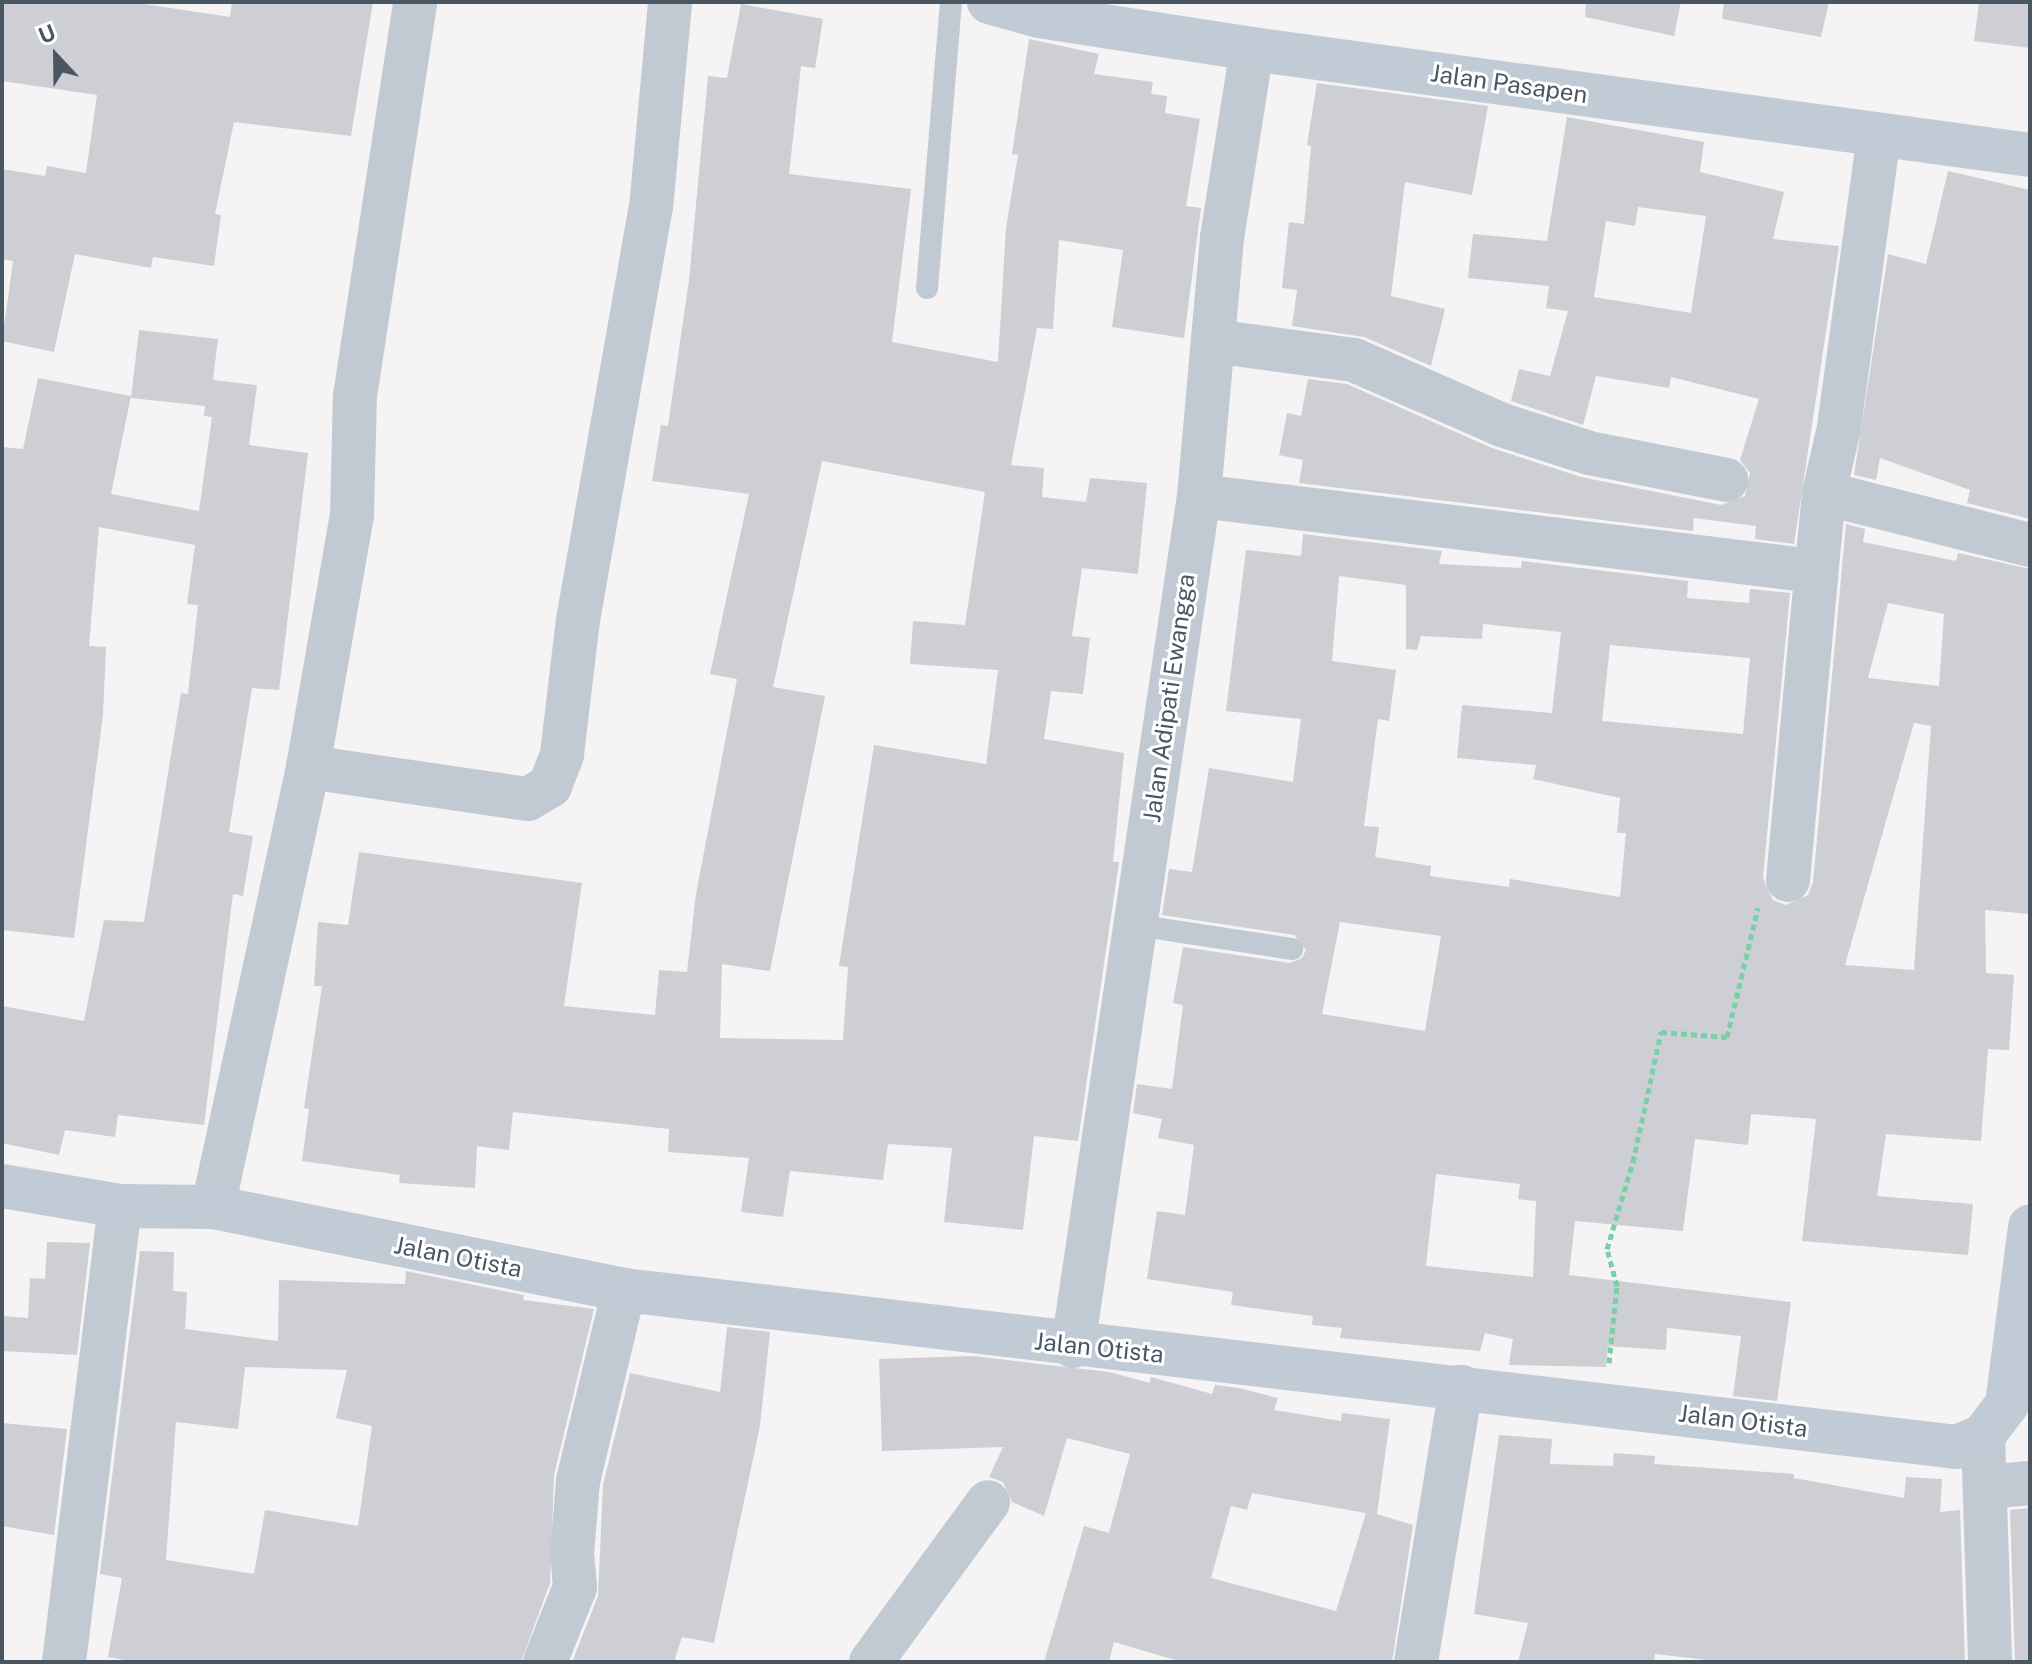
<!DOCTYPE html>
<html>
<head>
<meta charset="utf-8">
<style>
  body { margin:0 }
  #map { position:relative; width:2032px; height:1664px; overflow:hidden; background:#f5f3f3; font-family:"Public Sans",sans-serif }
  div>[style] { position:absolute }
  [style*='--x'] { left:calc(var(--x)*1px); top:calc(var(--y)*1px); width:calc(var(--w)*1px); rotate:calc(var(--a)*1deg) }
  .building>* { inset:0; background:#cdcfd5 }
  .path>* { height:5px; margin-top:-2.5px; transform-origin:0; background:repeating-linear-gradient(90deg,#7ad0a6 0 6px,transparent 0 10px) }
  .lane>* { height:22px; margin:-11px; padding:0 11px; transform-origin:11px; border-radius:11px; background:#c1cad2 }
  .street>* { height:44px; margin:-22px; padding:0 22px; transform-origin:22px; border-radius:22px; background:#c1cad2 }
  .secondary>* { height:44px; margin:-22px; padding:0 22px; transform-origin:22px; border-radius:22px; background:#c1cbd6 }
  span { translate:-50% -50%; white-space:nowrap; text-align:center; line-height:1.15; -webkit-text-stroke:6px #fff; paint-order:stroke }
  .street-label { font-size:24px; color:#4a5661 }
  .frame { position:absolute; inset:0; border:4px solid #4a5661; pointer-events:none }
  .north { position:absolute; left:16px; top:16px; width:80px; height:80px; -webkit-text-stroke:6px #fff; paint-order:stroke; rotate:338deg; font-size:22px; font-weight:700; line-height:32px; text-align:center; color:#4a5661 }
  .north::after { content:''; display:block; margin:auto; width:28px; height:36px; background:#4a5661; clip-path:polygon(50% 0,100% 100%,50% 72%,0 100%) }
</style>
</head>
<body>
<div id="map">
  <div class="building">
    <i style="clip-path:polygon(2px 2px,131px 2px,230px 17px,232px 2px,373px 2px,351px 136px,234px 122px,215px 214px,221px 215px,214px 266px,153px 257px,151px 268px,75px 254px,54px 352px,2px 341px,13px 261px,2px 259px,2px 169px,45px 176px,47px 166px,86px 173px,97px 95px,2px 81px)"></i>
    <i style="clip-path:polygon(1586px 2px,1681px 2px,1674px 36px,1585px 17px)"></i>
    <i style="clip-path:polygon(1724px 2px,1829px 2px,1821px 37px,1722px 19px)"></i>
    <i style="clip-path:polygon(1979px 2px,2030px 2px,2030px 48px,1974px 41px)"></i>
    <i style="clip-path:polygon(evenodd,741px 4px,823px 19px,815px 68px,801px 66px,789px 174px,911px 189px,892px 342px,998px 362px,1006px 228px,1018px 155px,1012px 154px,1029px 39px,1099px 54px,1094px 74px,1153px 82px,1151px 94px,1167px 96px,1165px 113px,1200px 119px,1186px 206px,1201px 208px,1184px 338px,1112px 327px,1123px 250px,1059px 240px,1053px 329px,1037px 328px,1011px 465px,1044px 468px,1042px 497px,1086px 502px,1090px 478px,1147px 483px,1138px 574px,1082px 568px,1072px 636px,1090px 638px,1083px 694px,1051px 691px,1044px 739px,1124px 753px,1113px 862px,1119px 862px,1078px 1141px,1034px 1136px,1023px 1230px,944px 1222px,952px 1148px,888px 1144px,883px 1180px,790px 1171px,783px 1217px,741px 1212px,749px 1158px,668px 1152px,669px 1129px,513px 1112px,509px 1150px,477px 1146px,475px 1188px,399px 1183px,400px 1175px,302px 1161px,309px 1109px,304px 1108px,322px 986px,314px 986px,318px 922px,348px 925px,359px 852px,582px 883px,564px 1006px,655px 1015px,659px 970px,687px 972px,696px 894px,737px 679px,710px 674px,749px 494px,652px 481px,661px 425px,668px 426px,689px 280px,708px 76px,727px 78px,741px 4px,822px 461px,985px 492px,965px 625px,913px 621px,910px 664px,998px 670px,986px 764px,874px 745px,839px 966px,848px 967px,843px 1040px,720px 1038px,722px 964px,770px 971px,825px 696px,773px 687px,822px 461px)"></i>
    <i style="clip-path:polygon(1317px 83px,1488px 106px,1472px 195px,1405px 182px,1391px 296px,1445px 309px,1431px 366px,1364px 337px,1292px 326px,1297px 290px,1282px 288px,1289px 222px,1304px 224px,1311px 146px,1307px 145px)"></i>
    <i style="clip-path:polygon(evenodd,1567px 117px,1704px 142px,1700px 172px,1784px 192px,1773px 239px,1839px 246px,1794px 544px,1755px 539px,1756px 526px,1694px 518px,1693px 531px,1299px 483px,1303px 460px,1279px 455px,1287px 413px,1301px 416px,1308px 379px,1347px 384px,1492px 448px,1581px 477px,1721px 505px,1745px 496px,1750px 473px,1740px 460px,1759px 399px,1671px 377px,1669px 388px,1596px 376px,1583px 425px,1511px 401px,1519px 369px,1550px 376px,1568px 311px,1546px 308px,1549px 286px,1468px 278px,1473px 234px,1547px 241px,1567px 117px,1638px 207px,1706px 216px,1691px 313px,1594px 297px,1606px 221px,1635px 226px,1638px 207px)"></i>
    <i style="clip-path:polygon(1948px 171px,2030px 190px,2030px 519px,1967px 503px,1970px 490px,1880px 458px,1876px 480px,1854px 475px,1888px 254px,1926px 264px)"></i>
    <i style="clip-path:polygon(139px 330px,218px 339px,213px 380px,257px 385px,249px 445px,308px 453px,279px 690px,252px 688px,229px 832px,253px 836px,243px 896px,233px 894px,204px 1125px,118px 1115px,115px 1137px,65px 1130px,59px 1155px,2px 1143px,2px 1006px,84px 1021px,104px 920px,144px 922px,181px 693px,188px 694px,198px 605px,187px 604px,195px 545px,99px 527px,89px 646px,106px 647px,103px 715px,74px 938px,2px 930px,2px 447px,23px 449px,38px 378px,131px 396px,111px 494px,199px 511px,212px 417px,204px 416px,205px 406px,131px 398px)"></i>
    <i style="clip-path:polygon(evenodd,1846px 524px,1865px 529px,1863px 542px,1956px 561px,1958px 553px,2030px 569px,2030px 914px,1985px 910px,1986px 973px,2014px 975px,2009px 1050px,1988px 1049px,1981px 1141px,1886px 1134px,1877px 1196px,1973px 1204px,1968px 1255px,1802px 1241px,1816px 1119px,1751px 1114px,1748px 1145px,1695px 1139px,1683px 1231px,1575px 1221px,1569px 1275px,1791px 1302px,1777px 1401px,1733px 1396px,1741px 1336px,1667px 1328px,1666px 1350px,1608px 1346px,1606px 1367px,1509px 1365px,1513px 1339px,1485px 1333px,1480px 1351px,1340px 1338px,1342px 1328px,1312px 1325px,1313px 1316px,1231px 1305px,1233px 1292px,1147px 1279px,1157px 1211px,1185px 1215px,1194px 1145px,1158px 1138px,1162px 1119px,1133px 1113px,1137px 1084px,1172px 1089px,1183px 1005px,1173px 1003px,1183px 947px,1290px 963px,1302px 958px,1306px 950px,1294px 935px,1162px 915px,1169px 869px,1192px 872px,1209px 768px,1293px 782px,1301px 719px,1226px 711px,1246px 550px,1301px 556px,1303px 534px,1442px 551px,1439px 564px,1521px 568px,1522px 561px,1688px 581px,1687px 598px,1749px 603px,1750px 589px,1790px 593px,1763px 878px,1773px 900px,1786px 905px,1808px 895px,1813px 882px,1846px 524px,1339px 576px,1406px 585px,1406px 649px,1417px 650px,1421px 636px,1482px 639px,1483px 624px,1561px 632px,1552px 713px,1462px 705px,1457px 758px,1536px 765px,1533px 779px,1620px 798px,1617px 833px,1626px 833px,1620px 897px,1510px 879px,1509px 887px,1430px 876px,1431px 866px,1375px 857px,1379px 827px,1364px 826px,1378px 719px,1389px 721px,1396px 670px,1332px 661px,1339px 576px,1846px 524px,1888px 603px,1944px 614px,1939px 686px,1868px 678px,1888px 603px,1846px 524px,1610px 645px,1750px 658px,1743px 734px,1602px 721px,1610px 645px,1846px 524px,1914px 723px,1931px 726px,1914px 970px,1845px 965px,1914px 723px,1846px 524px,1340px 922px,1441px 936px,1425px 1031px,1322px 1014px,1340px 922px,1846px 524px,1436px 1174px,1520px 1184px,1518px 1199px,1536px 1201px,1533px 1277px,1426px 1266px,1436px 1174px)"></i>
    <i style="clip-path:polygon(47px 1242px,90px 1243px,77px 1355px,2px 1351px,2px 1316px,28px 1318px,30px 1278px,45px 1279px)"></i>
    <i style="clip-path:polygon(evenodd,140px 1251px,174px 1252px,173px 1291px,187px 1292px,185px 1329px,278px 1341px,279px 1280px,405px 1284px,406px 1271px,524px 1295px,523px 1300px,594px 1309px,554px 1475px,550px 1583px,521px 1662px,136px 1662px,108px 1657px,122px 1578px,100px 1574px,140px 1251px,245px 1367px,347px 1370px,336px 1418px,372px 1426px,358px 1526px,265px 1510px,254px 1574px,166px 1560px,176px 1422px,238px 1429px,245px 1367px)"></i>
    <i style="clip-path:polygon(727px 1327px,770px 1332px,760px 1426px,714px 1643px,682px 1637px,674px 1662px,572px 1662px,598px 1596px,603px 1485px,630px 1373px,720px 1392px)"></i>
    <i style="clip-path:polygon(evenodd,972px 1356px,1109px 1372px,1150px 1383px,1151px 1377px,1212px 1394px,1215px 1385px,1239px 1388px,1278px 1398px,1274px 1410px,1341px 1421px,1342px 1413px,1390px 1419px,1377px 1514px,1413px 1525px,1392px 1662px,1182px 1662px,1114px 1642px,1109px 1662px,1044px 1662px,1084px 1526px,1109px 1533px,1130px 1454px,1067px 1438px,1044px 1516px,1012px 1502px,1003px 1482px,989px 1477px,1003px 1447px,882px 1451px,879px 1359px,972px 1356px,1252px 1493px,1366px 1513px,1336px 1611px,1211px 1578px,1231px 1506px,1247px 1510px,1252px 1493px)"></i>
    <i style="clip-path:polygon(2px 1423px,67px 1429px,54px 1535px,2px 1526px)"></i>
    <i style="clip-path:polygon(1499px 1435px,1552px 1439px,1550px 1464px,1613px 1466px,1614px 1453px,1655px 1456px,1654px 1464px,1794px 1474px,1794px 1478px,1904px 1498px,1906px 1477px,1942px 1479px,1940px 1512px,1960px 1510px,1965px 1662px,1726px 1662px,1655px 1654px,1654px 1662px,1518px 1662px,1528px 1623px,1474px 1614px)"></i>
    <i style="clip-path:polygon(2030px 1508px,2030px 1662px,2015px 1662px,2010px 1510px)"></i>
  </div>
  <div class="path">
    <i style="--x:1609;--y:1363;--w:77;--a:-84.1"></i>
    <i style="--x:1617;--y:1286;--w:38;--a:-105"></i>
    <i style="--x:1607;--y:1249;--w:91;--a:-73.4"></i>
    <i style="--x:1633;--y:1162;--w:133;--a:-77.8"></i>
    <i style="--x:1661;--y:1032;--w:66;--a:4.3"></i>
    <i style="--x:1727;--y:1037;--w:133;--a:-76.5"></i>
  </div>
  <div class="lane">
    <i style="--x:927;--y:288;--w:287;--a:-85.2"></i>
    <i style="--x:1135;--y:925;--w:159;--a:8.7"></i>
  </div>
  <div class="street">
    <i style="--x:1879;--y:135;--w:296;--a:97.8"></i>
    <i style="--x:1839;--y:428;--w:67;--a:103"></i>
    <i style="--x:1824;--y:493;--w:212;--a:14.2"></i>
    <i style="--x:1213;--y:341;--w:142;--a:7.7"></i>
    <i style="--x:1354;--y:360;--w:162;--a:23.7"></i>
    <i style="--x:1502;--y:425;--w:91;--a:17.8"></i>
    <i style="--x:1589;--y:453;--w:140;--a:11.1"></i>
    <i style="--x:1199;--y:496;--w:619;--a:6.96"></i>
    <i style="--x:308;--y:767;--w:222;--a:8.3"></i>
    <i style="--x:528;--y:799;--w:26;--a:-31"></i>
    <i style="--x:550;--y:786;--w:34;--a:-69"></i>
    <i style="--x:562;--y:754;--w:135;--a:-83.2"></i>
    <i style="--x:578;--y:620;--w:418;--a:-80"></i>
    <i style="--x:651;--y:208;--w:207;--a:-84.7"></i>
    <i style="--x:1788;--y:880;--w:389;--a:-84.7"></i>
    <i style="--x:213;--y:1207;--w:450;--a:-77.8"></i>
    <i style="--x:308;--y:767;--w:255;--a:-80.1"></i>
    <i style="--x:352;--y:516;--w:120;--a:-88.6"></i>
    <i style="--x:355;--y:396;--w:399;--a:-81.3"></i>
    <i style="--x:1073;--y:1346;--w:859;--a:-81.57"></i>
    <i style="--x:1199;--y:496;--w:259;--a:-84.9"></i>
    <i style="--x:1222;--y:238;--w:191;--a:-81"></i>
    <i style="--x:1983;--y:1436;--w:226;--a:88.2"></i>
    <i style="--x:1987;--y:1487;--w:43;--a:-5.3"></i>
    <i style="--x:64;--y:1662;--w:459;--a:-83"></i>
    <i style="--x:545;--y:1662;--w:81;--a:-68.2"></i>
    <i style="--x:575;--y:1587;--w:33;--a:-95"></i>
    <i style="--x:572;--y:1554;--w:73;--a:-85.3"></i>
    <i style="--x:578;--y:1481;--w:196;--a:-76.5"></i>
    <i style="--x:871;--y:1662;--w:198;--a:-53.8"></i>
    <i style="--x:1416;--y:1662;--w:279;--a:-80.7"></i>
  </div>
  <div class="secondary">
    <i style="--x:989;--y:2;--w:52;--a:15.6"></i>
    <i style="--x:1039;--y:16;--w:216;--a:8.8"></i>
    <i style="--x:1252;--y:49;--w:785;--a:7.76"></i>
    <i style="--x:2;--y:1186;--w:120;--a:9.6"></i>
    <i style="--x:120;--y:1206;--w:93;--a:0.6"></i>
    <i style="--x:213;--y:1207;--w:419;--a:11.4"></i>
    <i style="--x:624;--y:1290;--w:1341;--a:6.72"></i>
    <i style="--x:1956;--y:1447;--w:29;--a:-22"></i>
    <i style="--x:1983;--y:1436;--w:40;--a:-53"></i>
    <i style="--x:2007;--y:1404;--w:179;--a:-82.6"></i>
  </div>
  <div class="street-label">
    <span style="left:1509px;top:84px;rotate:8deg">Jalan Pasapen</span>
    <span style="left:1169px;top:698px;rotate:-82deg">Jalan Adipati Ewangga</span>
    <span style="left:458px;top:1257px;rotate:11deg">Jalan Otista</span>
    <span style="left:1099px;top:1348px;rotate:6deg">Jalan Otista</span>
    <span style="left:1743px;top:1421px;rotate:7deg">Jalan Otista</span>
  </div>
  <div class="frame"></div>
  <div class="north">U</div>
</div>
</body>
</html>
